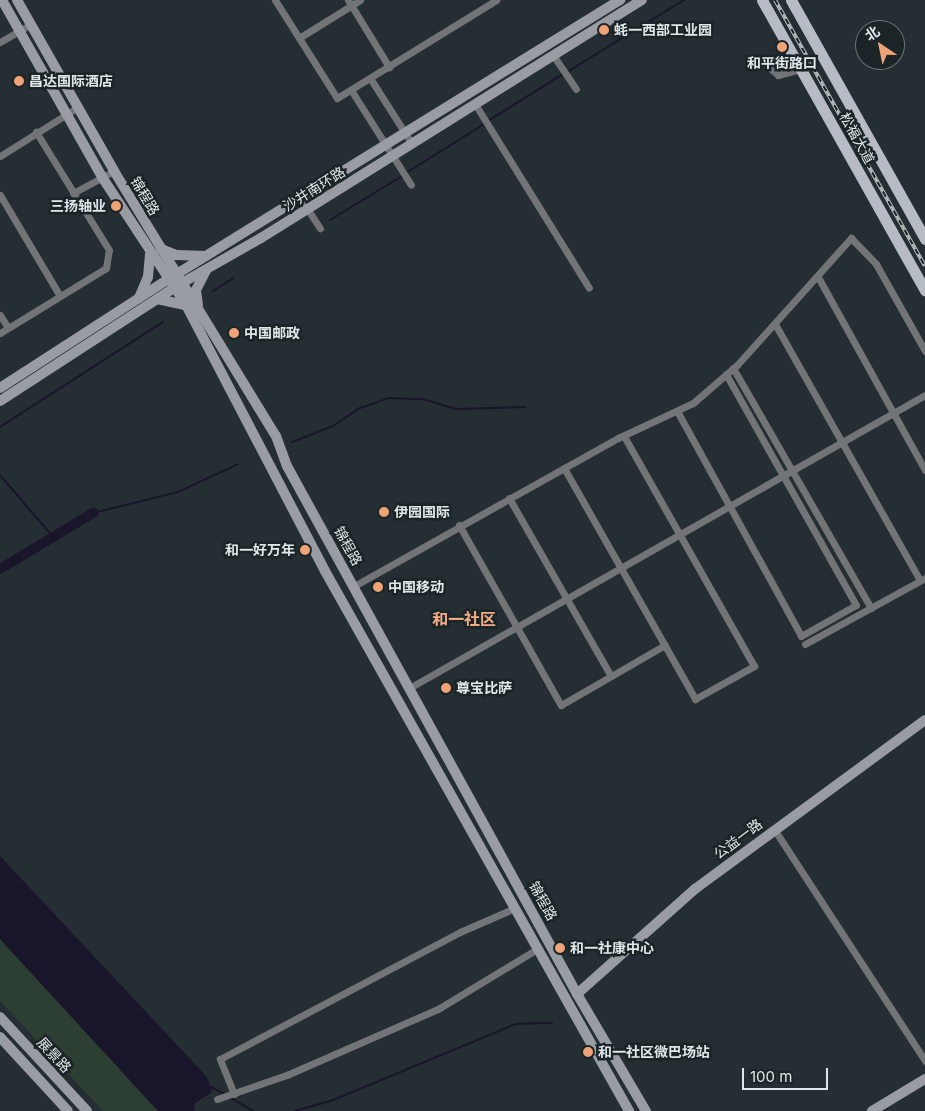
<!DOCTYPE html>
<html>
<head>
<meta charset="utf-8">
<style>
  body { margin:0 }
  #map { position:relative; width:925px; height:1111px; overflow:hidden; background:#252e32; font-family:Inter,"Noto Sans SC",sans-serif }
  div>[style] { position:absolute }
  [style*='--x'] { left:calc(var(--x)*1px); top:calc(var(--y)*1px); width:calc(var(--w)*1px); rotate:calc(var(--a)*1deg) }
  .green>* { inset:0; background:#2d3f33 }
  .water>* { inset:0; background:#19152a }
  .stream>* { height:2px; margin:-1px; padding:0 1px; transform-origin:1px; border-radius:1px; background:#19152a }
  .river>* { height:10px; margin:-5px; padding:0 5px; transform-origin:5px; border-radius:5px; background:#19152a }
  .street>* { height:7px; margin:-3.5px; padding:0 3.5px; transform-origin:3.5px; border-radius:3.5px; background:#727478 }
  .secondary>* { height:10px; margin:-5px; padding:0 5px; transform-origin:5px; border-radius:5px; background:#999da3 }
  .primary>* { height:11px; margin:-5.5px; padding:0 5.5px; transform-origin:5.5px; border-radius:5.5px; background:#b7bcc4 }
  .rail>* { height:4px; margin-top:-2px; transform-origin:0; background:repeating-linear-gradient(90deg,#1b2528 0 5.5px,#b7bfc1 0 11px); box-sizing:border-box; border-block:1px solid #b7bfc1 }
  .dots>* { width:14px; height:14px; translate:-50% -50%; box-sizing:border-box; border:2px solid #1b2528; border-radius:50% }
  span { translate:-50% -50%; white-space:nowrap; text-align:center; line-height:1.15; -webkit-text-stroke:5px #1b2528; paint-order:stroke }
  .poi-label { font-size:14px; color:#e0e7e9; font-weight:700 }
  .left { translate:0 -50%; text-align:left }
  .right { translate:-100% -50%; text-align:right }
  .street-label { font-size:14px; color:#e0e7e9 }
  .quarter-label { font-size:16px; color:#f3ac83; font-weight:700 }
  .north { position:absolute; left:855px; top:20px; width:50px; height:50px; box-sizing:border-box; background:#1b2528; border:1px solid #6a7375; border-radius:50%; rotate:326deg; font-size:14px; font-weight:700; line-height:20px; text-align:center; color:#e0e7e9 }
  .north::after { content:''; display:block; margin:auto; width:18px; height:22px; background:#efa377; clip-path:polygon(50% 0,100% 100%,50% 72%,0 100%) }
  .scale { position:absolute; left:742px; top:1068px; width:86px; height:22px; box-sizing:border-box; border:2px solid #e0e7e9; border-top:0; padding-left:6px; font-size:15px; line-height:18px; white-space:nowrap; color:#e0e7e9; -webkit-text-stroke:4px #1b2528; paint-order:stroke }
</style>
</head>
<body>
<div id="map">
  <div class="green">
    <i style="clip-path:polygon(0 939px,158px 1111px,103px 1111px,0 1001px)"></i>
  </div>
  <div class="water">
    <i style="clip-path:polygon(0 856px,207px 1077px,212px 1092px,195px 1103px,194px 1111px,158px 1111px,0 939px)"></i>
  </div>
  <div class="stream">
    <i style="--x:567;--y:72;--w:137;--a:-31.6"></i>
    <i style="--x:488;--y:121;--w:89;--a:-32.1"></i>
    <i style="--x:406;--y:173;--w:92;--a:-32.1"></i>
    <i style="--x:330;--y:220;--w:84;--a:-31.4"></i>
    <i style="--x:213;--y:291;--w:25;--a:-32"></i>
    <i style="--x:0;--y:427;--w:194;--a:-32.8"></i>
    <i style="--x:292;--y:442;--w:44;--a:-21.3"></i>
    <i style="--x:333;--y:426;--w:32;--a:-34"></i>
    <i style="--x:360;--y:408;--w:31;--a:-19"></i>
    <i style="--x:389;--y:398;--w:34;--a:2"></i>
    <i style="--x:423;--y:399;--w:34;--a:17"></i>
    <i style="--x:455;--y:409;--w:71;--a:-1.6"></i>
    <i style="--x:0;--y:475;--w:83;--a:49.4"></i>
    <i style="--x:93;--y:513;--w:88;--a:-13.9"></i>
    <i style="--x:178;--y:492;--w:66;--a:-25"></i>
    <i style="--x:209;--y:1086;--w:18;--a:27"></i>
    <i style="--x:229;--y:1097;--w:28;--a:30"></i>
    <i style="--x:295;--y:1111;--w:40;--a:-16"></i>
    <i style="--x:333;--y:1100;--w:198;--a:-22.6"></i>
    <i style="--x:516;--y:1024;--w:36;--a:-2"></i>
  </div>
  <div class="river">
    <i style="--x:0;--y:569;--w:109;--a:-31.1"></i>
  </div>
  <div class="street">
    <i style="--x:275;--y:0;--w:116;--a:57.7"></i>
    <i style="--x:337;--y:98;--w:187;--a:-31.6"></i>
    <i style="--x:348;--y:0;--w:79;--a:58.5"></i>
    <i style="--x:299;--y:38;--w:72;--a:-31.9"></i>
    <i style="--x:0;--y:42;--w:36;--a:-30"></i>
    <i style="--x:553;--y:55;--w:41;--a:55.9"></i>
    <i style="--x:750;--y:65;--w:13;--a:-13"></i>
    <i style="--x:763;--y:62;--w:20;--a:41"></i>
    <i style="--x:778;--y:75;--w:24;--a:-15"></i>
    <i style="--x:370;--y:78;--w:78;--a:57.5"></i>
    <i style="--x:351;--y:90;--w:112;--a:57.7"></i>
    <i style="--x:475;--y:104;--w:216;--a:58.2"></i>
    <i style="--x:0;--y:156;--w:92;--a:-32.1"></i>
    <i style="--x:73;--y:193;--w:47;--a:-28.2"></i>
    <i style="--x:0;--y:195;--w:117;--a:59.3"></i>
    <i style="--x:301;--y:199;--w:35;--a:57"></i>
    <i style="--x:818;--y:277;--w:221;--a:61"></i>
    <i style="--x:0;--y:315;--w:15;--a:58"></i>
    <i style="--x:775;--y:324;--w:294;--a:60.5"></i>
    <i style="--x:0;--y:333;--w:124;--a:-31.5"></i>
    <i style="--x:106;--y:268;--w:18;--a:-81"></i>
    <i style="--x:109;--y:250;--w:139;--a:-121.7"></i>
    <i style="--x:733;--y:368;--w:277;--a:60.1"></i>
    <i style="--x:677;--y:411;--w:257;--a:61.1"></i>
    <i style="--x:801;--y:636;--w:63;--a:-29.4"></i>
    <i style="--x:856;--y:605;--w:265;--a:-119.4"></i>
    <i style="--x:564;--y:468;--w:266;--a:60.4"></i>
    <i style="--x:695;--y:699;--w:68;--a:-29.2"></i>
    <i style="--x:754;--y:666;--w:264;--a:-119.5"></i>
    <i style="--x:509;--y:498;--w:205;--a:60.2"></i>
    <i style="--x:459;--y:525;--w:207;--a:60.5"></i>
    <i style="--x:561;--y:705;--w:120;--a:-30"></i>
    <i style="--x:354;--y:586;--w:303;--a:-29.3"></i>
    <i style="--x:618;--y:438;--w:83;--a:-25"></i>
    <i style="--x:693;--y:403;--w:58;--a:-40.8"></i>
    <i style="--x:737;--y:365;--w:171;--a:-48.1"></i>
    <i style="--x:851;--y:238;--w:36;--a:46"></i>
    <i style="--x:876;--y:264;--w:100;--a:60.6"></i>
    <i style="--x:805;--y:644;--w:137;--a:-28.8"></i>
    <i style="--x:411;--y:687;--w:591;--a:-29.6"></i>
    <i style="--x:774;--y:829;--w:277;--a:56.9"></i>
    <i style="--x:234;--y:1094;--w:38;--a:-112"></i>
    <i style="--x:220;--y:1059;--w:272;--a:-27.9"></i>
    <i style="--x:460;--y:932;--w:60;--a:-23.6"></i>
    <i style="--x:217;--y:1099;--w:76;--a:-19.1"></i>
    <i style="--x:289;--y:1074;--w:163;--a:-23.6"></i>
    <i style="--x:438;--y:1009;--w:116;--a:-31.2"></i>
  </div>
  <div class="secondary">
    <i style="--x:2;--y:0;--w:203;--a:60.5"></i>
    <i style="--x:102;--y:177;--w:153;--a:56.7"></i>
    <i style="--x:186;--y:305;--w:300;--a:62.4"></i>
    <i style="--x:325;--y:571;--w:620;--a:60.62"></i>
    <i style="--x:17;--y:0;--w:197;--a:60.4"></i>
    <i style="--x:114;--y:171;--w:311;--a:58.6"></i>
    <i style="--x:276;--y:436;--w:32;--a:70"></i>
    <i style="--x:287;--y:466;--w:602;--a:61.22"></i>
    <i style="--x:577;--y:994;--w:136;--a:59.5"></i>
    <i style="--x:161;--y:249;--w:16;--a:22"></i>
    <i style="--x:176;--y:255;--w:30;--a:2"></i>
    <i style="--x:139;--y:298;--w:23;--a:-67"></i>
    <i style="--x:148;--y:277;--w:23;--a:-85"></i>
    <i style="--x:157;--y:299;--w:30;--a:12"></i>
    <i style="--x:198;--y:305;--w:15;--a:-98"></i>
    <i style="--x:196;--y:290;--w:22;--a:-63"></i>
    <i style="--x:0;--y:388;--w:199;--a:-32.9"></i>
    <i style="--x:167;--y:280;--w:533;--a:-31.72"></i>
    <i style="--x:0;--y:401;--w:217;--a:-33"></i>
    <i style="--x:182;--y:283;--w:91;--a:-29.7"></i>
    <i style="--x:261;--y:238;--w:449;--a:-32"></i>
    <i style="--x:577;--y:994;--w:158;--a:-41.7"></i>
    <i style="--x:695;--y:889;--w:285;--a:-36.3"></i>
    <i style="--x:0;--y:1017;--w:128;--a:47.2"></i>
    <i style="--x:0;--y:1037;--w:100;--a:47.4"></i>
    <i style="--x:872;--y:1111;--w:62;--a:-31.1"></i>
  </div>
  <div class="primary">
    <i style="--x:762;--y:0;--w:333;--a:60.7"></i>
    <i style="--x:791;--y:0;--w:274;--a:60.7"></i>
  </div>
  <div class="rail">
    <i style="--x:775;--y:0;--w:305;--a:60.6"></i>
  </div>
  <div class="dots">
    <i style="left:604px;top:30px;background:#efa377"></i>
    <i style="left:782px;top:47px;background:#efa377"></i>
    <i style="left:19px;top:81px;background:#efa377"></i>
    <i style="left:116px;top:206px;background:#efa377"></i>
    <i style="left:234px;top:333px;background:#efa377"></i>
    <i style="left:384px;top:512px;background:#efa377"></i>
    <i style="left:305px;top:550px;background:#efa377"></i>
    <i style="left:378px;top:587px;background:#efa377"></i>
    <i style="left:446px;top:688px;background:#efa377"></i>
    <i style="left:560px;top:948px;background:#efa377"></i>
    <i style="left:588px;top:1052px;background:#efa377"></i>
  </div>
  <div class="poi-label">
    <span class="left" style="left:614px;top:30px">蚝一西部工业园</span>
    <span style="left:782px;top:63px">和平街路口</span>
    <span class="left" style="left:29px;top:81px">昌达国际酒店</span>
    <span class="right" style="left:106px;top:206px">三扬轴业</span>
    <span class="left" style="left:244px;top:333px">中国邮政</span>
    <span class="left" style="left:394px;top:512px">伊园国际</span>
    <span class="right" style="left:295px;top:550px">和一好万年</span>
    <span class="left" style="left:388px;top:587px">中国移动</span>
    <span class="left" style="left:456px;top:688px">尊宝比萨</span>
    <span class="left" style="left:570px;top:948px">和一社康中心</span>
    <span class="left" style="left:598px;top:1052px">和一社区微巴场站</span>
  </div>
  <div class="street-label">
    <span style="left:857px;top:138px;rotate:61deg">松福大道</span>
    <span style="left:314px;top:189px;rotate:-32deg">沙井南环路</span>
    <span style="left:145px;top:196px;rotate:59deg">锦程路</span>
    <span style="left:348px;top:546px;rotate:61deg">锦程路</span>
    <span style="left:738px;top:839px;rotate:-37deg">公益一路</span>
    <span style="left:543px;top:901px;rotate:61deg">锦程路</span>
    <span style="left:54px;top:1055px;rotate:47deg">展景路</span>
  </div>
  <div class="quarter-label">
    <span style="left:464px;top:619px">和一社区</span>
  </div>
  <div class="north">北</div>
  <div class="scale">100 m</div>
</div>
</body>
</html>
